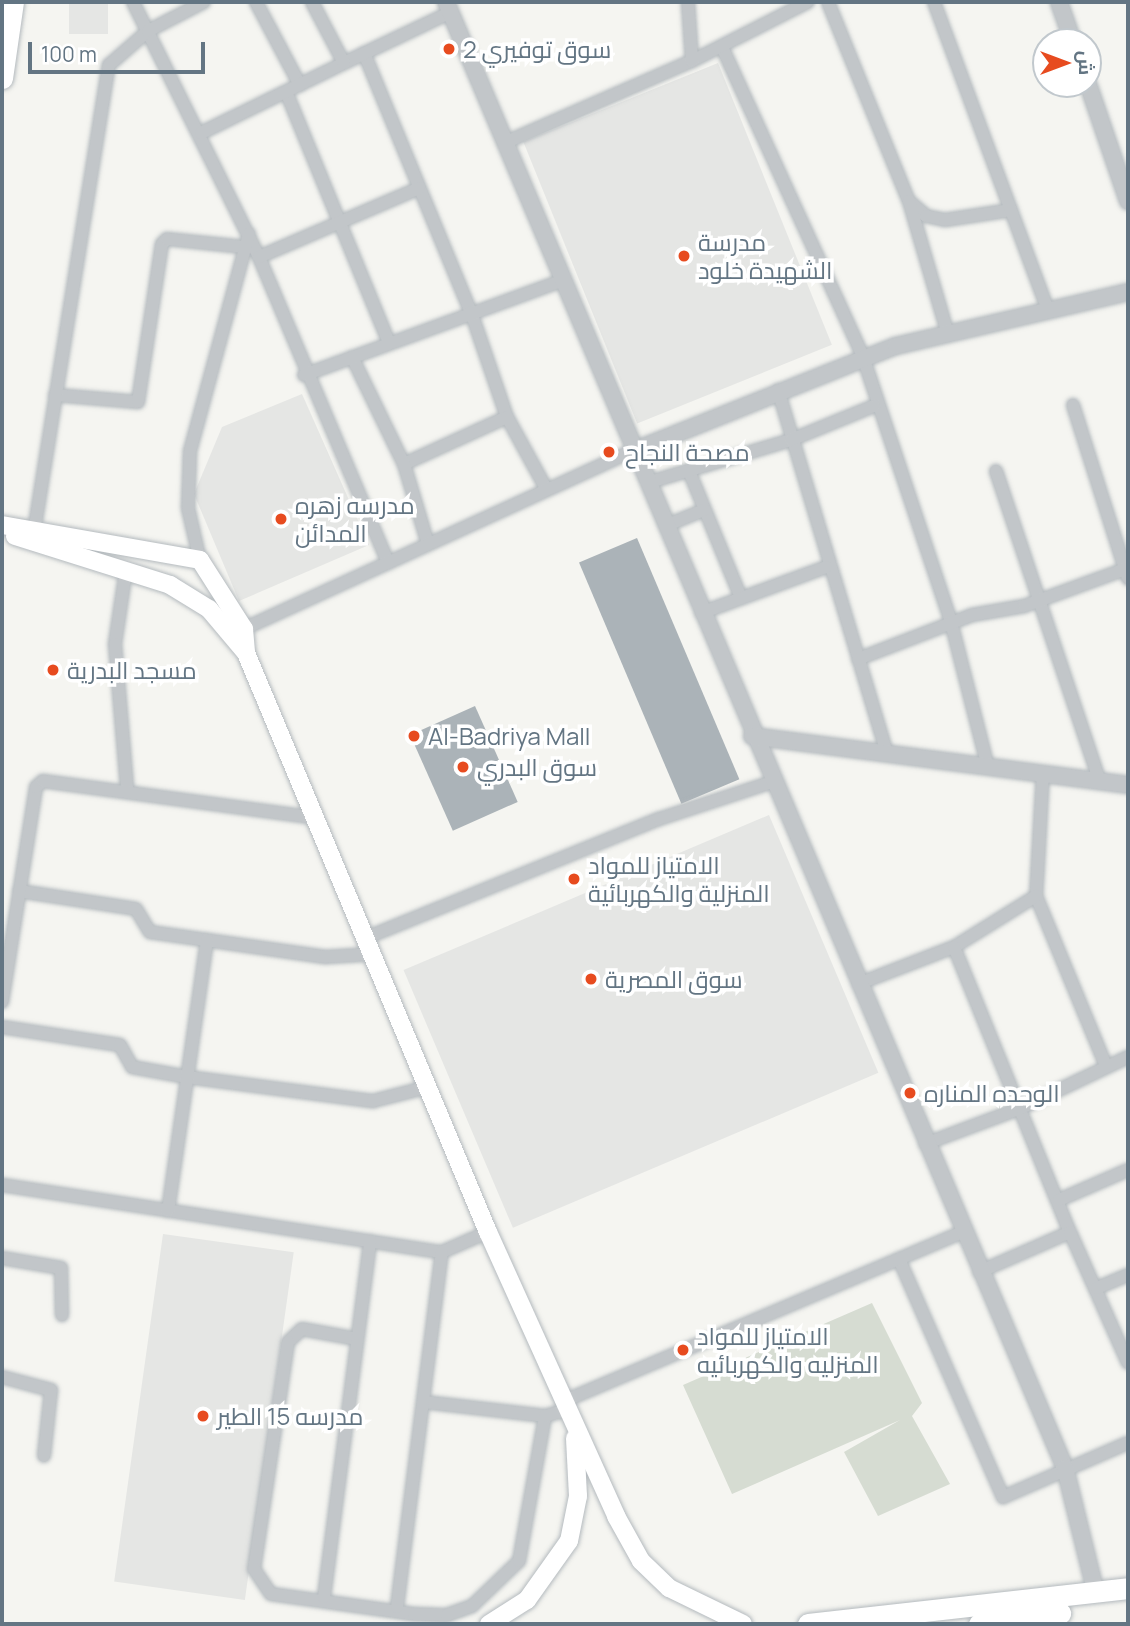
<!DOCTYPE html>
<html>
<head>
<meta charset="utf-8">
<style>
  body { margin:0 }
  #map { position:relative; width:1130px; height:1626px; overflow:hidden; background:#f5f5f1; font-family:Manrope,Cairo,sans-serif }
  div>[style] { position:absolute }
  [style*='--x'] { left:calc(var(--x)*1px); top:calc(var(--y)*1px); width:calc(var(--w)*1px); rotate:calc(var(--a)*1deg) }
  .built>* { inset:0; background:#e5e6e4; transform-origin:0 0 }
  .green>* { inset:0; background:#d6dcd2 }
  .building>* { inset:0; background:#abb3b8; transform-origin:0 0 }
  .roads { filter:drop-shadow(0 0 2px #b4babe) drop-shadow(0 0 2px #b4babe) }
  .minor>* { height:12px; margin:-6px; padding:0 6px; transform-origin:6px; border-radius:6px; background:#c2c6c9 }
  .tertiary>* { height:16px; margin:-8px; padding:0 8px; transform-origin:8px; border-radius:8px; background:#c2c6c9 }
  .secondary>* { height:18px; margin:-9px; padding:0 9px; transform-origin:9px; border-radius:9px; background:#fff }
  .trunk>* { height:21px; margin:-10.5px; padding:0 10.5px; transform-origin:10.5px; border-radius:10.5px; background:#fff }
  .dots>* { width:19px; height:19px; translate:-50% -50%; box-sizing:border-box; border:4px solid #fff; border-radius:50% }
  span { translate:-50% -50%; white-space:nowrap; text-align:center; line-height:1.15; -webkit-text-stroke:7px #fff; paint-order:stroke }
  .poi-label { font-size:24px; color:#637583 }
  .left { translate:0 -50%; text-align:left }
  .frame { position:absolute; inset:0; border:4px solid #637583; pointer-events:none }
  .north { position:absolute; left:1032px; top:28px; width:70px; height:70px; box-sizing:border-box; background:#fff; border:2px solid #c1c8cd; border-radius:50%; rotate:90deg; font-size:19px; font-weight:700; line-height:28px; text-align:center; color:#637583 }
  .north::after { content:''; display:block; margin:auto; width:24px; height:32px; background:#e74b1f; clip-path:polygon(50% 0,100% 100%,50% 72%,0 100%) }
  .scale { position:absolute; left:28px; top:42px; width:177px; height:32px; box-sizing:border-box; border:4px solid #637583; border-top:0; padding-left:9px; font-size:21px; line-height:24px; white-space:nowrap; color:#637583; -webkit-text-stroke:5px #fff; paint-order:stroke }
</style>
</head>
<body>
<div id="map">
  <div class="built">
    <i style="left:69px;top:2px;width:39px;height:32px"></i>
    <i style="left:718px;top:63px;width:304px;height:210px;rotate:68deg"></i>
    <i style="clip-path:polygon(302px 394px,369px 545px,239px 601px,194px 494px,222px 427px)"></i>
    <i style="left:769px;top:815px;width:280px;height:397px;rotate:67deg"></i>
    <i style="left:163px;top:1234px;width:132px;height:351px;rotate:8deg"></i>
  </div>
  <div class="green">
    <i style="clip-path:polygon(872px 1303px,922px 1403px,912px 1416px,950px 1484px,878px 1516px,844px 1452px,900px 1420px,732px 1494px,683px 1385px)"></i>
  </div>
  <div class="building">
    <i style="left:637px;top:538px;width:262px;height:63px;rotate:67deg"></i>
    <i style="left:475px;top:706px;width:105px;height:71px;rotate:66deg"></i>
  </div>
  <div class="roads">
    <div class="minor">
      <i style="--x:133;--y:2;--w:284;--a:63.7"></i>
      <i style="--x:259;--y:257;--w:332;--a:67.1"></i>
      <i style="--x:256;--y:2;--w:94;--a:62.1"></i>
      <i style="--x:828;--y:2;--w:215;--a:67.9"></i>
      <i style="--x:909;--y:201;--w:23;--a:41"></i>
      <i style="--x:926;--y:216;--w:19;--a:12"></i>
      <i style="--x:945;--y:220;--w:67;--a:-8.6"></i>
      <i style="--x:934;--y:2;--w:329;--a:69.7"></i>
      <i style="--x:722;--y:47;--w:341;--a:65.5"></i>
      <i style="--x:863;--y:357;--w:279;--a:71.6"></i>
      <i style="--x:951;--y:622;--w:146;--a:75.7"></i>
      <i style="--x:364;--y:53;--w:280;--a:67.6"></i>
      <i style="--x:471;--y:312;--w:111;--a:71.1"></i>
      <i style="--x:507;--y:417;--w:113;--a:155.5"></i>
      <i style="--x:692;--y:61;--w:130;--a:-27"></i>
      <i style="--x:344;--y:63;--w:116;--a:-25.5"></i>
      <i style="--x:287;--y:94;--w:269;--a:67.7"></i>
      <i style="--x:201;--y:133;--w:159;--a:-26.1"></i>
      <i style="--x:344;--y:63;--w:69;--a:-117.7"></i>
      <i style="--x:504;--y:143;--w:205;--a:-23.6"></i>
      <i style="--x:692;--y:61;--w:59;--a:-93.9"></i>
      <i style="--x:909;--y:201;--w:139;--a:73.7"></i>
      <i style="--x:259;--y:257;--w:174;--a:-23.3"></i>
      <i style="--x:352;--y:357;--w:119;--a:64.1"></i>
      <i style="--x:404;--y:464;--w:84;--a:73.3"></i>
      <i style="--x:304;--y:375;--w:276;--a:-20.1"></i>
      <i style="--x:778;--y:390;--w:376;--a:73.3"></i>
      <i style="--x:55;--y:395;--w:83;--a:4.8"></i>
      <i style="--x:138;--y:402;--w:160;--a:-81.4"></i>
      <i style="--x:162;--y:244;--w:7;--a:-45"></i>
      <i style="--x:167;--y:239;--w:76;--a:6"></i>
      <i style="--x:1073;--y:405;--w:182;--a:72.4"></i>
      <i style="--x:507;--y:417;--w:83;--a:61.3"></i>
      <i style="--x:689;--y:471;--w:137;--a:67.7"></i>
      <i style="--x:996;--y:471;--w:327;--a:71.5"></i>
      <i style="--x:650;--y:482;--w:147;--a:-16.6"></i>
      <i style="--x:791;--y:440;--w:90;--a:-22.3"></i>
      <i style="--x:665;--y:526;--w:42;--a:-22.3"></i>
      <i style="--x:33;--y:538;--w:479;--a:-80.9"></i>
      <i style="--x:109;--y:65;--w:52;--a:-41.1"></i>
      <i style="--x:148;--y:31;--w:63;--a:-27.4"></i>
      <i style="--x:200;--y:560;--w:53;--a:-103"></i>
      <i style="--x:188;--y:508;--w:57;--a:-88"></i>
      <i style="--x:190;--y:451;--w:225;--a:-74.8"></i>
      <i style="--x:126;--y:570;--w:75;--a:98.5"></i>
      <i style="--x:115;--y:644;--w:144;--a:85.2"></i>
      <i style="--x:701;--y:613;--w:133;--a:-20.2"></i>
      <i style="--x:239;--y:631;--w:433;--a:-24.6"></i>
      <i style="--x:858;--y:659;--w:122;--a:-21.1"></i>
      <i style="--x:972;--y:615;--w:53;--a:-9.8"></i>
      <i style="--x:1024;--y:606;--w:111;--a:-20.1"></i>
      <i style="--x:1043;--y:772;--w:124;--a:93.2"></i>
      <i style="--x:1036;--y:896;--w:184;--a:67.6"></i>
      <i style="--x:19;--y:891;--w:118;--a:8.7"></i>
      <i style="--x:136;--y:909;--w:27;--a:59"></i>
      <i style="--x:150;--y:932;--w:177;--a:8.1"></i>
      <i style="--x:325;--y:957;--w:50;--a:-3.4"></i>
      <i style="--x:368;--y:937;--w:314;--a:-22.1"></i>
      <i style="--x:659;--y:819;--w:119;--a:-18.1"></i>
      <i style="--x:954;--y:947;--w:97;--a:-31.9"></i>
      <i style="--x:858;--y:984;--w:103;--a:-21.1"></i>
      <i style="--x:954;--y:947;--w:308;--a:67.9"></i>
      <i style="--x:2;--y:1002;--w:218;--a:-81"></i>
      <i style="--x:36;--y:787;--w:9;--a:-41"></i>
      <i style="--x:43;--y:781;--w:275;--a:7.7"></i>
      <i style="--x:2;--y:1027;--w:119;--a:8.7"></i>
      <i style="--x:120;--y:1045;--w:25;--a:61"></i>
      <i style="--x:132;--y:1067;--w:56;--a:10.3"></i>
      <i style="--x:187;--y:1077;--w:188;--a:7.4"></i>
      <i style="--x:373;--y:1101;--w:57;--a:-14.3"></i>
      <i style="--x:925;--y:1144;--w:103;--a:-20.6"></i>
      <i style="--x:1021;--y:1108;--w:119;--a:-25.5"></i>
      <i style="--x:2;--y:1185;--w:445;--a:8.7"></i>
      <i style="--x:442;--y:1252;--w:50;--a:-23.5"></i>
      <i style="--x:1059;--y:1200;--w:75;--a:-23.5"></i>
      <i style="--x:168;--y:1211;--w:274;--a:-81.8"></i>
      <i style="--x:2;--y:1258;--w:60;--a:9.6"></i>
      <i style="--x:61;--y:1268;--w:47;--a:88.8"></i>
      <i style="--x:899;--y:1259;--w:260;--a:66.4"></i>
      <i style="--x:1003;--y:1497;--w:136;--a:-23.4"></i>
      <i style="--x:979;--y:1272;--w:99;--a:-23.7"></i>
      <i style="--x:1070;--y:1232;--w:143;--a:66.1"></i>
      <i style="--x:1097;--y:1288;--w:34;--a:-23"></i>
      <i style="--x:357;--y:1339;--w:56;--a:-169.7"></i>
      <i style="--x:302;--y:1329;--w:19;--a:137"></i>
      <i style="--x:288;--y:1342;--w:230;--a:98.5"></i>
      <i style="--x:254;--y:1569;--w:30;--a:56"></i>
      <i style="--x:271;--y:1594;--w:144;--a:8"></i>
      <i style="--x:414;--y:1614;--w:33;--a:2"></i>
      <i style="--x:447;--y:1615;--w:27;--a:-20"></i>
      <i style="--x:472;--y:1606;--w:65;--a:-43.8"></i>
      <i style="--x:519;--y:1561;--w:147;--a:-79.8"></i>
      <i style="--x:2;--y:1377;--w:51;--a:14.9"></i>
      <i style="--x:51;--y:1390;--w:66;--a:96.1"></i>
      <i style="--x:424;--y:1402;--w:122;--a:6.6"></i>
      <i style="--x:545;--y:1416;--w:22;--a:-16"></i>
      <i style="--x:562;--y:1402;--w:435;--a:-23"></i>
      <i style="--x:324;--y:1597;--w:359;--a:-82.6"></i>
      <i style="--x:397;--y:1607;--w:358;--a:-82.8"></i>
    </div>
    <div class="tertiary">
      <i style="--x:446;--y:2;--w:1591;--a:67.11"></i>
      <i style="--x:1065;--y:1468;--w:129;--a:76.1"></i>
      <i style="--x:1059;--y:2;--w:42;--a:70.7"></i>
      <i style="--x:1088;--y:84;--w:124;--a:71.1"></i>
      <i style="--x:633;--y:451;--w:283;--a:-21.8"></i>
      <i style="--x:896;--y:346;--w:238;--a:-13.1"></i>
      <i style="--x:752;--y:736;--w:379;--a:7.4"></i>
    </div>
    <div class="secondary">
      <i style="--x:2;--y:525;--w:201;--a:10"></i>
      <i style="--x:200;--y:560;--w:82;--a:57.5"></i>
      <i style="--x:244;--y:629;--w:24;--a:85"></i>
      <i style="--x:246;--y:653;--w:628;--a:67.32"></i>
      <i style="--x:488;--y:1232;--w:312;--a:65.7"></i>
      <i style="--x:616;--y:1516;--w:51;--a:60.9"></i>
      <i style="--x:641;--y:1561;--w:39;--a:44"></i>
      <i style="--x:669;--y:1588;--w:82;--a:25.9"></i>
      <i style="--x:15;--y:536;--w:163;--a:17.5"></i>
      <i style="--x:170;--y:585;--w:46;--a:31.6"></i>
      <i style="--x:209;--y:609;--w:57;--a:49.9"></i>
      <i style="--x:489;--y:1624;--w:45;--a:-32.3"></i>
      <i style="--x:527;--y:1600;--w:72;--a:-54.6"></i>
      <i style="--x:569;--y:1541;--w:46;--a:-78.7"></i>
      <i style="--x:578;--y:1496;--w:58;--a:-93"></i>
    </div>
    <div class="trunk">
      <i style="--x:2;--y:78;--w:77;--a:-81.8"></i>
      <i style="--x:808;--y:1624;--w:322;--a:-6.4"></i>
      <i style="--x:979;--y:1624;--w:82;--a:-7.7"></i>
    </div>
  </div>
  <div class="dots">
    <i style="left:449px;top:49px;background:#e74b1f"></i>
    <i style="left:684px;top:256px;background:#e74b1f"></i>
    <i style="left:609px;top:452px;background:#e74b1f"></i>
    <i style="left:281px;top:519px;background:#e74b1f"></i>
    <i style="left:53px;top:670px;background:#e74b1f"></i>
    <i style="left:414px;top:736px;background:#e74b1f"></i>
    <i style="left:463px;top:767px;background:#e74b1f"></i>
    <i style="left:574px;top:879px;background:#e74b1f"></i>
    <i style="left:591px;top:979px;background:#e74b1f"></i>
    <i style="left:910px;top:1093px;background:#e74b1f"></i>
    <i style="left:683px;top:1350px;background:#e74b1f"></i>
    <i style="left:203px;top:1416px;background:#e74b1f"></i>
  </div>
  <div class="poi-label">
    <span class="left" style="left:463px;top:49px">سوق توفيري 2</span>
    <span class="left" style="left:698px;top:256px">مدرسة<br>الشهيدة خلود</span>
    <span class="left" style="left:625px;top:452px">مصحة النجاح</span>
    <span class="left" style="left:295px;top:519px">مدرسه زهره<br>المدائن</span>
    <span class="left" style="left:67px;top:670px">مسجد البدرية</span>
    <span class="left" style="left:428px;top:736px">Al-Badriya Mall</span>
    <span class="left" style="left:477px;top:767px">سوق البدري</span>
    <span class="left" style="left:588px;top:879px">الامتياز للمواد<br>المنزلية والكهربائية</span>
    <span class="left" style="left:605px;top:979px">سوق المصرية</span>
    <span class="left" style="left:924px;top:1093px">الوحده المناره</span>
    <span class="left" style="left:697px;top:1350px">الامتياز للمواد<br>المنزليه والكهربائيه</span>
    <span class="left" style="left:217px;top:1416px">مدرسه 15 الطير</span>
  </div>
  <div class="frame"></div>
  <div class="north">ش</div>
  <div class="scale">100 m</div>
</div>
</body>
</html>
